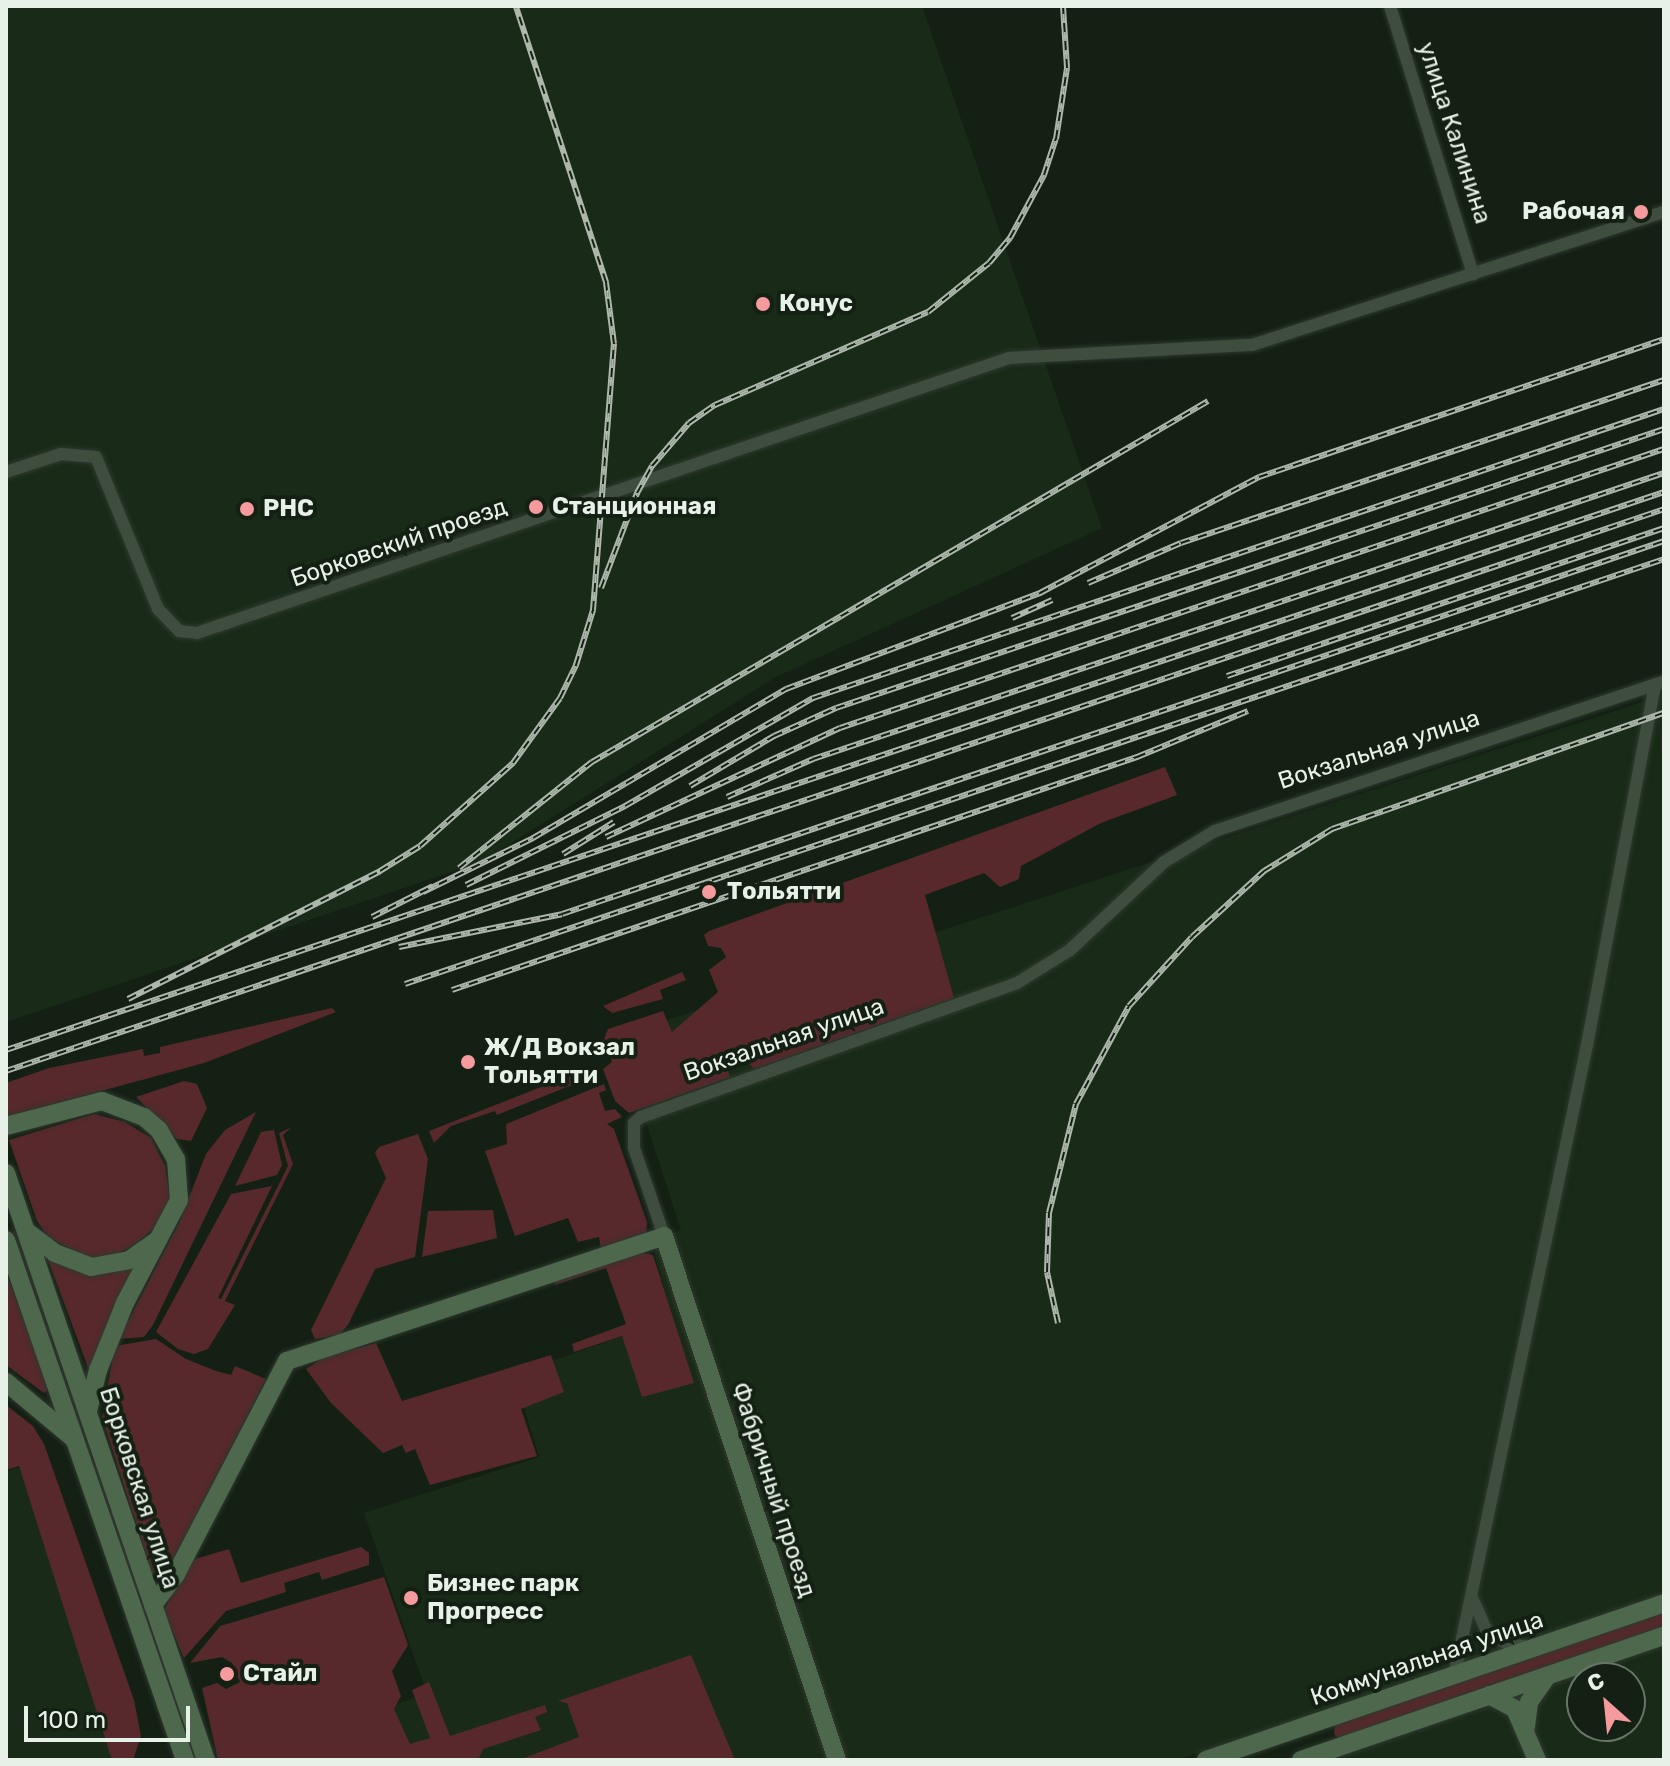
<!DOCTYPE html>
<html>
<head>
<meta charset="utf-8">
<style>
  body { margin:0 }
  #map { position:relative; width:1670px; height:1766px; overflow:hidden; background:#132013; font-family:Rubik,sans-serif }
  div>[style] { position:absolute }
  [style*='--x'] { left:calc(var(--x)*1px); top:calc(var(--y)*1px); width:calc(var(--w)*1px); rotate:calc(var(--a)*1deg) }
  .built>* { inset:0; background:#192b18 }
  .green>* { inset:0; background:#57292c }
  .roads { filter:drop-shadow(0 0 2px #303830) drop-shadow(0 0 2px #303830) }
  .street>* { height:12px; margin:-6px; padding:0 6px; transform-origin:6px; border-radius:6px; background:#3f4d3e }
  .secondary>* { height:18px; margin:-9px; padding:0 9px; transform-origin:9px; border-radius:9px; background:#4e684d }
  .rail>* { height:6px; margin-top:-3px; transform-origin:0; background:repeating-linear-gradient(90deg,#132013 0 9px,#adb7ac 0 18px); box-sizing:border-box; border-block:2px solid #adb7ac }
  .dots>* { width:22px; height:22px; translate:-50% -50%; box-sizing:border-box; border:4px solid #132013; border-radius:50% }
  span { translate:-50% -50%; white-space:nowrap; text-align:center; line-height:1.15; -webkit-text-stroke:8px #132013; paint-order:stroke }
  .street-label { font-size:24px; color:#e8f1e7 }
  .poi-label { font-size:24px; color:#e8f1e7; font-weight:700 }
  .right { translate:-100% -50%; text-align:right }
  .left { translate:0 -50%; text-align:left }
  .frame { position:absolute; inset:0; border:8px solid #e8f1e7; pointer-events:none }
  .north { position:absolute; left:1566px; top:1662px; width:80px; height:80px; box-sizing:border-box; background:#132013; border:2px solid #687468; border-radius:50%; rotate:333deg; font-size:22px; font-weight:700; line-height:32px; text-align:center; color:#e8f1e7 }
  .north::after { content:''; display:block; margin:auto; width:28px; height:36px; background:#f59b9e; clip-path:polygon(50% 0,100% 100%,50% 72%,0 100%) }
  .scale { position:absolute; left:24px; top:1706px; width:166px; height:36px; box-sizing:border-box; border:4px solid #e8f1e7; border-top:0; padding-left:10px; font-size:24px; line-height:28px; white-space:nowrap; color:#e8f1e7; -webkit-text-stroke:6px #132013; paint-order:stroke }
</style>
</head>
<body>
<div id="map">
  <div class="built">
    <i style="clip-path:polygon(6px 6px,922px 6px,1102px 528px,776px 677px,481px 862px,6px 1022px)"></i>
    <i style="clip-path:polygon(1664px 695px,1664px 1598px,1177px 1760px,221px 1760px,427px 1694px,364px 1513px,539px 1457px,514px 1374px,673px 1319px,654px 1253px,664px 1236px,681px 1230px,618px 1036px)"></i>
    <i style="clip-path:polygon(19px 1467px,119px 1760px,6px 1760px,6px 1472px)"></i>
    <i style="clip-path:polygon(evenodd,1664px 1646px,1664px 1760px,1325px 1760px,1664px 1646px,1582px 1678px,1630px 1678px,1630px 1726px,1582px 1726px,1582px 1678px)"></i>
  </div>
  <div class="green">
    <i style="clip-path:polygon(1165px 767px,1177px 795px,1101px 823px,1021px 866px,1019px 879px,1000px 887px,984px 873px,925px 895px,954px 998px,754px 1069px,734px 1047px,723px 1052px,730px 1077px,629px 1113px,615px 1101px,603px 1069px,612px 1062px,604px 1039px,608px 1029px,663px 1011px,672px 1032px,718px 992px,709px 970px,726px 957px,721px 948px,708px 946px,704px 935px,709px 931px)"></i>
    <i style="clip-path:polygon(682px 972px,686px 980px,660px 990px,663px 999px,612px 1013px,603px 1006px)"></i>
    <i style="clip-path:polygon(332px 1008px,336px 1012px,204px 1063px,6px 1117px,6px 1083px,49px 1068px,143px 1049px,144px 1056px,160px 1053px,160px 1047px)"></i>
    <i style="clip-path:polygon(574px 1074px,577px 1083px,497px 1115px,495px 1111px,451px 1126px,434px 1143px,429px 1131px)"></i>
    <i style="clip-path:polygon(184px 1081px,197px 1084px,207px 1108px,191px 1141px,177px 1139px,136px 1097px)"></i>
    <i style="clip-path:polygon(604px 1084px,606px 1090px,599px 1093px,605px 1111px,615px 1109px,622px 1117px,607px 1124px,614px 1129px,647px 1222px,646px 1235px,601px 1250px,599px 1237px,578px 1242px,568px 1218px,515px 1236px,485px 1151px,507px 1144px,506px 1124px)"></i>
    <i style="clip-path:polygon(256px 1112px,153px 1325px,144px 1337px,119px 1339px,179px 1223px,206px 1154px,225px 1130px)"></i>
    <i style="clip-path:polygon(94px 1114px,125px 1122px,151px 1138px,165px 1166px,170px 1198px,162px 1221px,136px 1244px,113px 1256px,86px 1257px,48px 1237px,37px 1221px,9px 1140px)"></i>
    <i style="clip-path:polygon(292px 1127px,283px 1135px,293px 1164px,225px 1301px,235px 1305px,208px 1349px,194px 1354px,178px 1349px,156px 1332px,231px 1194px,272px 1186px,218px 1298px,221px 1299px,288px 1166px,279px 1133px)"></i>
    <i style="clip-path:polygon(274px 1130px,282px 1165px,277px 1175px,235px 1186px,261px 1132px)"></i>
    <i style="clip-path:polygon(418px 1134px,428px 1159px,415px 1257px,375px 1269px,412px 1193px,348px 1325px,339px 1335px,315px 1339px,311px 1330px,386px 1178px,375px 1153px,379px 1147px)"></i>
    <i style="clip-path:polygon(493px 1210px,497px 1238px,422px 1257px,428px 1211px)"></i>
    <i style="clip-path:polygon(639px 1252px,653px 1255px,694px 1383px,642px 1397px,622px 1336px,574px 1352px,572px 1344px,626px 1324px,606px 1268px,555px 1285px,554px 1280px)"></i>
    <i style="clip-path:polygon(47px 1257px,139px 1266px,89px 1370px)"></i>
    <i style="clip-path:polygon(6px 1272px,49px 1389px,44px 1393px,6px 1365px)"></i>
    <i style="clip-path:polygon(156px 1339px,186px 1359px,216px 1371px,231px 1375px,235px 1366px,266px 1379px,167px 1571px,154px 1579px,102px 1417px,115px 1346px)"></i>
    <i style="clip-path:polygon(376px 1343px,402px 1401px,551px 1355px,564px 1392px,521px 1409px,537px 1456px,430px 1485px,415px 1449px,406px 1453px,402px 1445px,383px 1453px,331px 1403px,306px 1369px,323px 1358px)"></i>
    <i style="clip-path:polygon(6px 1405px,33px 1426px,44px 1444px,134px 1700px,141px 1736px,133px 1760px,112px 1760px,19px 1466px,6px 1470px)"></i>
    <i style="clip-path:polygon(361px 1547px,369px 1553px,369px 1565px,322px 1580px,319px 1572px,284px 1583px,286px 1592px,226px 1611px,184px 1658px,164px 1611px,185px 1567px,195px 1559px,229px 1549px,241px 1583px)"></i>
    <i style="clip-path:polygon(384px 1577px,408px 1645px,392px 1671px,401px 1696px,394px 1709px,410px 1744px,430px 1738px,412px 1690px,429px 1682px,450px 1736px,545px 1705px,547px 1712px,535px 1717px,541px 1730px,483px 1749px,478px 1760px,218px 1760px,202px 1688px,217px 1683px,226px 1689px,240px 1682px,232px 1663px,222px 1657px,190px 1663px,220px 1626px)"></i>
    <i style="clip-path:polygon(1664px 1610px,1664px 1630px,1340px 1740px,1334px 1734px,1335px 1723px)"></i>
    <i style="clip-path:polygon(691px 1655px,735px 1760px,519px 1760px,579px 1737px,567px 1703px,558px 1701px)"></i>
  </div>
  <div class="roads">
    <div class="street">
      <i style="--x:1390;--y:6;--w:281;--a:72.8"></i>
      <i style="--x:6;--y:472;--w:58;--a:-18.1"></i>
      <i style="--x:61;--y:454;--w:35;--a:5"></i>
      <i style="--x:96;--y:457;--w:164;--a:67.8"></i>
      <i style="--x:158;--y:609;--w:30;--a:46"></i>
      <i style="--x:179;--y:631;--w:18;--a:6"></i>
      <i style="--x:197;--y:633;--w:857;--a:-18.71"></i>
      <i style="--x:1009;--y:358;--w:243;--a:-3.1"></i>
      <i style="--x:1252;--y:345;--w:433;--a:-17.9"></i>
      <i style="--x:664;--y:1236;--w:93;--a:-108.8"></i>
      <i style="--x:634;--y:1148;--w:25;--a:-90"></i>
      <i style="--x:634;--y:1123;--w:9;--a:-41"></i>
      <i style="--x:641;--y:1117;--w:399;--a:-19.6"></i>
      <i style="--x:1017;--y:983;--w:62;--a:-31.9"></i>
      <i style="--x:1070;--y:950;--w:129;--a:-43.1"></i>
      <i style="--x:1164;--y:862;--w:60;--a:-31.3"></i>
      <i style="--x:1215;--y:831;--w:473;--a:-18.4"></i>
      <i style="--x:1473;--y:1600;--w:35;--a:66"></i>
      <i style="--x:1487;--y:1632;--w:24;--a:30"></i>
      <i style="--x:1508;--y:1644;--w:22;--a:8"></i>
      <i style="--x:1455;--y:1672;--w:641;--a:-78.11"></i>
      <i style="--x:1587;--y:1045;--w:367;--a:-79.3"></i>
    </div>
    <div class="secondary">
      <i style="--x:6;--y:1126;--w:99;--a:-14.6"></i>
      <i style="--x:102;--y:1101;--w:45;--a:20.9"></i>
      <i style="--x:144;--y:1117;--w:20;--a:41"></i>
      <i style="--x:159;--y:1130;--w:34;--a:60"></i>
      <i style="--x:176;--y:1159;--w:41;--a:85.8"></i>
      <i style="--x:179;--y:1200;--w:116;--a:117.7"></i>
      <i style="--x:125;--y:1303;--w:72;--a:111.9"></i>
      <i style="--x:98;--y:1370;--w:42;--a:103.7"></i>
      <i style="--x:6;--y:1173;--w:620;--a:71.19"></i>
      <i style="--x:26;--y:1231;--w:36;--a:37"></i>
      <i style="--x:55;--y:1253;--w:39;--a:21"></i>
      <i style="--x:91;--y:1267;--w:39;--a:-10"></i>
      <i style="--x:129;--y:1260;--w:35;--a:-35"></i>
      <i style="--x:6;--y:1240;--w:550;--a:71"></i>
      <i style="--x:6;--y:1382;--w:89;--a:40"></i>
      <i style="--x:153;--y:1605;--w:39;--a:-53"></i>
      <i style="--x:176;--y:1574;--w:240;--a:-62.5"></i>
      <i style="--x:287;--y:1361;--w:397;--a:-18.3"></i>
      <i style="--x:664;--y:1236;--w:552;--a:71.73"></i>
      <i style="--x:1489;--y:1695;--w:30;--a:28"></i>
      <i style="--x:1515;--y:1709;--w:56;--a:66.7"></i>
      <i style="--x:1526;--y:1727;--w:25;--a:-83"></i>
      <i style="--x:1529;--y:1702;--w:32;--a:-55"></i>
      <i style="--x:1206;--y:1760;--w:484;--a:-18.9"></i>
      <i style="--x:1301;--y:1760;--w:384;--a:-18.9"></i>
    </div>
  </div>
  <div class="rail">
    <i style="--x:1088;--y:583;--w:101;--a:-23.3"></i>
    <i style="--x:1181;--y:543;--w:510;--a:-18.65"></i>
    <i style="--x:601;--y:588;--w:102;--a:-69.2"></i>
    <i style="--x:637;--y:493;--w:31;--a:-61"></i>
    <i style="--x:652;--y:466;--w:57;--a:-49.3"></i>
    <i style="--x:689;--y:423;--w:32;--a:-35"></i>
    <i style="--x:715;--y:405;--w:232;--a:-23.6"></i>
    <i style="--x:928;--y:312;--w:78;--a:-38.8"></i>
    <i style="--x:989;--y:263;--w:33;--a:-50"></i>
    <i style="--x:1010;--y:238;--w:72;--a:-61.6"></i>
    <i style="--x:1044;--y:175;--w:38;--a:-72"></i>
    <i style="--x:1056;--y:139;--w:72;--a:-81.2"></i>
    <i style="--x:1067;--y:68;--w:62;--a:-93.7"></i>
    <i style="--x:1012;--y:618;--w:44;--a:-24.2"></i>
    <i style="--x:1227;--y:676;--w:461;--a:-18.7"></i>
    <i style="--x:690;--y:786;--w:98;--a:-30.8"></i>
    <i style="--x:774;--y:736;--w:68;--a:-24.3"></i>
    <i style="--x:836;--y:708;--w:874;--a:-18.62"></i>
    <i style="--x:727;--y:797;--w:94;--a:-23.8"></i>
    <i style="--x:813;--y:759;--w:898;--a:-18.58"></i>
    <i style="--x:606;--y:837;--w:258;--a:-25"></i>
    <i style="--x:840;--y:728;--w:870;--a:-18.71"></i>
    <i style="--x:563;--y:854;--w:60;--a:-32.1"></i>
    <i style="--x:459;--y:868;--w:170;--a:-38.6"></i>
    <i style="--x:592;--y:762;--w:714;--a:-30.37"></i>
    <i style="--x:466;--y:885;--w:178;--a:-26.4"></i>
    <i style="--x:625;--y:806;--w:217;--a:-29.9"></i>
    <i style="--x:813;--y:698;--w:899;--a:-18.76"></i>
    <i style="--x:423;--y:892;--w:123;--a:-26.1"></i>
    <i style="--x:533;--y:838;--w:294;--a:-30.5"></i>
    <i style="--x:786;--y:689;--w:272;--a:-20.7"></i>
    <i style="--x:1040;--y:593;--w:248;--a:-27.9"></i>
    <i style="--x:1259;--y:477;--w:428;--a:-18.8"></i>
    <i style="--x:372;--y:917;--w:68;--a:-26.9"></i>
    <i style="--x:399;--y:947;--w:166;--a:-11.4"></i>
    <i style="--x:562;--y:914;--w:1163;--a:-18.7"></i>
    <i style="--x:405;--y:984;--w:1329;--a:-18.65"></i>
    <i style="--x:452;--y:990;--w:724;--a:-18.79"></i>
    <i style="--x:1137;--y:757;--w:120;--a:-22.5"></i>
    <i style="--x:128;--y:999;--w:283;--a:-26.9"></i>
    <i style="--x:380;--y:871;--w:47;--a:-32"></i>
    <i style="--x:420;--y:846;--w:125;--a:-41.7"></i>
    <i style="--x:513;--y:763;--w:80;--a:-54.1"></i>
    <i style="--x:560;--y:698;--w:37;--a:-64"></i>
    <i style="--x:576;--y:665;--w:58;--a:-72.8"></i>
    <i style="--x:593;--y:610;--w:267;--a:-85.5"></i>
    <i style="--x:614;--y:344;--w:63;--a:-97.4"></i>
    <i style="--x:606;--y:282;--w:290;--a:-108.1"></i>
    <i style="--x:6;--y:1050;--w:1749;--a:-18.6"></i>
    <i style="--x:6;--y:1071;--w:1751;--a:-18.72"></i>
    <i style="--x:1058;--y:1323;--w:52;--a:-102.2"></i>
    <i style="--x:1047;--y:1272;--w:59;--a:-88.1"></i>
    <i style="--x:1049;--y:1213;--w:112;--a:-76.1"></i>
    <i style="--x:1076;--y:1104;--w:111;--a:-61.6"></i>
    <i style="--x:1129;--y:1006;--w:93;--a:-47.6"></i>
    <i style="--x:1192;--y:937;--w:98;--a:-42.5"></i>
    <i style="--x:1264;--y:871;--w:80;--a:-31.7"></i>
    <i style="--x:1332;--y:829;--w:352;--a:-19.3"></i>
  </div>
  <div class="dots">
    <i style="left:1641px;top:212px;background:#f59b9e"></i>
    <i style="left:763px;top:304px;background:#f59b9e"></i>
    <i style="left:536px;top:507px;background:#f59b9e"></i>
    <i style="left:247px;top:509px;background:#f59b9e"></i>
    <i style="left:709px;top:892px;background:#f59b9e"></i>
    <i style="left:468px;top:1062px;background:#f59b9e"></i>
    <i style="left:411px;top:1598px;background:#f59b9e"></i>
    <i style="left:227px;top:1674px;background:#f59b9e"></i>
  </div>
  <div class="street-label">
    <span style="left:1454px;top:133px;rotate:72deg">улица Калинина</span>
    <span style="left:399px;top:543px;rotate:-19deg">Борковский проезд</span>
    <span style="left:1379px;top:750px;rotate:-18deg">Вокзальная улица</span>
    <span style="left:784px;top:1040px;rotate:-19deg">Вокзальная улица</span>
    <span style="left:139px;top:1488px;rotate:72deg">Борковская улица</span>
    <span style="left:773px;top:1490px;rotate:72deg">Фабричный проезд</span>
    <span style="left:1427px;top:1659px;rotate:-19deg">Коммунальная улица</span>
  </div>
  <div class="poi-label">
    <span class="right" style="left:1625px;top:212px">Рабочая</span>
    <span class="left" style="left:779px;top:304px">Конус</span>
    <span class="left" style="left:552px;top:507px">Станционная</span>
    <span class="left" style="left:263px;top:509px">РНС</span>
    <span class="left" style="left:727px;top:892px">Тольятти</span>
    <span class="left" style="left:484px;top:1062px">Ж/Д Вокзал<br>Тольятти</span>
    <span class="left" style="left:427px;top:1598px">Бизнес парк<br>Прогресс</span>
    <span class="left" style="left:243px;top:1674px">Стайл</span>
  </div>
  <div class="frame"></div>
  <div class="north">С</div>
  <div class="scale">100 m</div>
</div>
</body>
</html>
